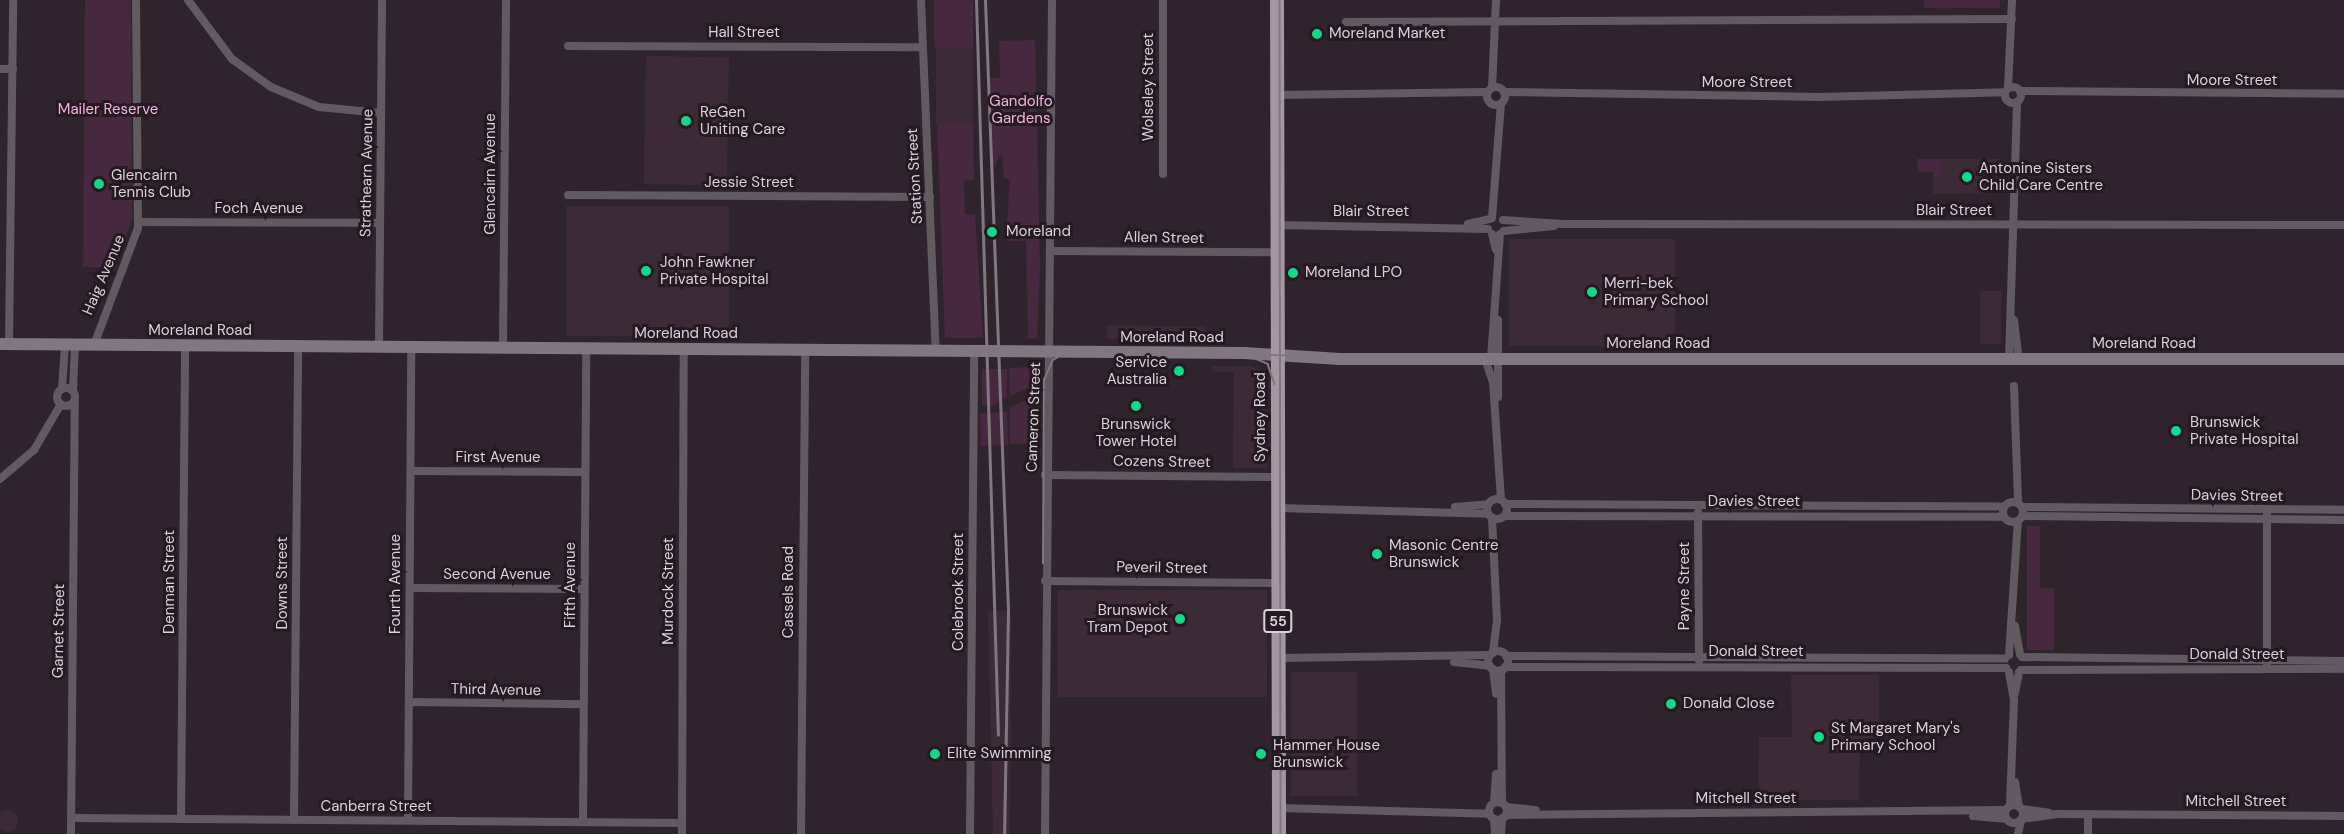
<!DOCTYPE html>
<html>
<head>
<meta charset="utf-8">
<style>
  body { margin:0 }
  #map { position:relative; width:2344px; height:834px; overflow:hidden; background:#30242c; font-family:"DM Sans",sans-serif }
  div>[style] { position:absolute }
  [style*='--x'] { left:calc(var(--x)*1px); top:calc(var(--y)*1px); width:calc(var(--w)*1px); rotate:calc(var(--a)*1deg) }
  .built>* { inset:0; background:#3c2b37; transform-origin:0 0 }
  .round { border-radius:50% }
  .green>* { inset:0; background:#46293e; transform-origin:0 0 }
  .minor>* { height:8px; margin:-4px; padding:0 4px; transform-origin:4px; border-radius:4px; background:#615b5f }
  .minor>.ring { margin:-4px; padding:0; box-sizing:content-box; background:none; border:8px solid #615b5f; border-radius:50% }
  .secondary>* { height:12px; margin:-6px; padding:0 6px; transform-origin:6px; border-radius:6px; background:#81777e }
  .trunk>* { height:14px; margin:-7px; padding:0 7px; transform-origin:7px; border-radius:7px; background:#a597a0 }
  .tram>* { height:1.5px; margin:-0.75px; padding:0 0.75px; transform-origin:0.75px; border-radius:0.75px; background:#81777e }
  .rail>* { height:3px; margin:-1.5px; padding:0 1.5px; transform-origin:1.5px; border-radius:1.5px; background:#81777e }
  .dots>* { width:16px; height:16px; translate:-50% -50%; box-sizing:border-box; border:3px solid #261a22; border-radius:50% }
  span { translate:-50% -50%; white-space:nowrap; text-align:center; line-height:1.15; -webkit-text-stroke:6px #261a22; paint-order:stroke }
  .shield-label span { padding:2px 4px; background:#261a22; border:2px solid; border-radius:4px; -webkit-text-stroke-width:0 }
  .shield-label { font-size:14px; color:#dad2d7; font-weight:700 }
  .street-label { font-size:15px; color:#dad2d7 }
  .poi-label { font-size:15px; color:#dad2d7 }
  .left { translate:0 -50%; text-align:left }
  .right { translate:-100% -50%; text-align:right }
  .park-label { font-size:15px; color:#f2b2df }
</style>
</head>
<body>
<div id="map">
  <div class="built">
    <i style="left:973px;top:46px;width:78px;height:37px;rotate:90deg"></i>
    <i style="left:646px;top:56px;width:83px;height:128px;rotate:1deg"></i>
    <i style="clip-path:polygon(1917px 159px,2000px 159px,2000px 193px,1933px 194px,1933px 172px,1918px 172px)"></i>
    <i style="left:566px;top:206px;width:163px;height:130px"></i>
    <i style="left:1509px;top:239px;width:166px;height:107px"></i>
    <i style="left:1980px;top:291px;width:21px;height:53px"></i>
    <i style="left:1107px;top:325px;width:98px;height:14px;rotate:1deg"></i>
    <i style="clip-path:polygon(1212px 366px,1252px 366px,1265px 374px,1267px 468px,1233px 468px,1234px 372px,1212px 372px)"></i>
    <i style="left:1058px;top:590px;width:209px;height:107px"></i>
    <i style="clip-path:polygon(988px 611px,1011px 611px,1010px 834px,993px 834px)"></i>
    <i style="left:1291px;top:672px;width:66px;height:124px"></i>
    <i style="clip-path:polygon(1791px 675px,1879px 675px,1879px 738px,1860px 738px,1859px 800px,1758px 800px,1759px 737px,1792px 737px)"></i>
    <i class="round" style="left:-4px;top:810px;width:22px;height:22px"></i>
  </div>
  <div class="green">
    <i style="clip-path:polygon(85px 0,131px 0,132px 219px,116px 268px,83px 267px)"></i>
    <i style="left:934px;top:0;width:39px;height:47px"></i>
    <i style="left:1924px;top:0;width:76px;height:8px"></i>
    <i style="clip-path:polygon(1035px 40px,1040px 266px,1037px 338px,1028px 339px,1026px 241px,1006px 241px,1010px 179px,1004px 179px,1002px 152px,991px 173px,988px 78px,1000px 78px,999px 41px)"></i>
    <i style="clip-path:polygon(937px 124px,973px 124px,974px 180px,964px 181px,965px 214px,975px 214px,983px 338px,945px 338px)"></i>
    <i style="clip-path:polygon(1917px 159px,1942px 159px,1938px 181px,1933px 181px,1933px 172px,1918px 172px)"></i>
    <i style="clip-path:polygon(1030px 367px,1030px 387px,1010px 396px,1009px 368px)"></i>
    <i style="clip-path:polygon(982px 369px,1007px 369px,1007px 397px,992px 406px,982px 406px)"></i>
    <i style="clip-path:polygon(1032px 398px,1032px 444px,1010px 444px,1010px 407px)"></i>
    <i style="left:1007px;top:412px;width:33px;height:27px;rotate:88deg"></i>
    <i style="clip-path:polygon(2027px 526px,2040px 526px,2040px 588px,2054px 588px,2054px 650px,2027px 650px)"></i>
  </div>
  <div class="minor">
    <i style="--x:188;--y:0;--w:74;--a:53.3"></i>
    <i style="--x:232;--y:59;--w:48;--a:35.7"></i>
    <i style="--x:271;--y:87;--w:52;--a:22.6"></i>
    <i style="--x:319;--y:107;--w:62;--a:5.5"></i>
    <i style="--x:921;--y:0;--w:351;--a:87.6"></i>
    <i style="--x:1163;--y:0;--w:174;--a:90"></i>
    <i style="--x:1346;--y:22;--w:666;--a:-0.26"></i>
    <i style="--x:568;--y:46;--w:352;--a:0.2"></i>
    <i style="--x:0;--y:69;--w:13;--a:0"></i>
    <i class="ring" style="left:2005px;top:87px;width:8px;height:8px"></i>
    <i class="ring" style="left:1487px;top:87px;width:10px;height:10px"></i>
    <i style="--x:1492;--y:88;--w:88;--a:-87.4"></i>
    <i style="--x:2008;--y:88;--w:88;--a:-87.4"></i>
    <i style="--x:2020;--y:91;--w:324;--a:0.5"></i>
    <i style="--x:1504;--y:92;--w:315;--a:0.9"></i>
    <i style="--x:1819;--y:97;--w:186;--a:-1.5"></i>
    <i style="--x:1277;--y:95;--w:210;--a:-0.8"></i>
    <i style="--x:568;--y:195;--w:362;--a:0.3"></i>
    <i style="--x:1492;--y:218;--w:114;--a:-85.5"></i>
    <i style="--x:1503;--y:220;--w:61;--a:3.8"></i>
    <i style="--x:1564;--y:224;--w:780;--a:0.07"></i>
    <i style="--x:138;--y:222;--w:242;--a:0.2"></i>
    <i style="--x:1468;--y:224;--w:23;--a:-13"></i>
    <i style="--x:1277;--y:225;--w:211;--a:1.1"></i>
    <i style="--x:1504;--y:231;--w:50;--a:-5.7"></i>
    <i style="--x:1492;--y:234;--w:16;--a:76"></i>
    <i style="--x:1050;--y:251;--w:227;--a:0.3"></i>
    <i style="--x:1498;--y:320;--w:77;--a:90"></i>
    <i style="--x:2014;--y:320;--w:38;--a:83"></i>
    <i style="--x:9;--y:344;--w:344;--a:-89.3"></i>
    <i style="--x:94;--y:345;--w:125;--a:-69.4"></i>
    <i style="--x:138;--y:228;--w:228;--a:-90.5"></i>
    <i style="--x:379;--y:347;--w:347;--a:-89.5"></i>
    <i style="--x:503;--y:348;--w:348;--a:-89.5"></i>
    <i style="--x:1485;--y:359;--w:24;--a:71"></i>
    <i style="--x:1493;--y:382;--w:118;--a:86.1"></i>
    <i style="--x:1491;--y:359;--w:125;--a:-85.9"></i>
    <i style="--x:2009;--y:359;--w:257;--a:-88.2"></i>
    <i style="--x:2014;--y:386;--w:117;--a:88"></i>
    <i class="ring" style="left:57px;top:388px;width:10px;height:10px"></i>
    <i style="--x:62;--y:389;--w:44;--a:-86.1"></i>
    <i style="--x:73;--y:390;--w:45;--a:-87.5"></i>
    <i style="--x:411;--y:471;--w:174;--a:0.3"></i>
    <i style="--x:1045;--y:475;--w:233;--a:0.5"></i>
    <i style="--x:0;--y:479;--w:45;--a:-40.5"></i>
    <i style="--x:34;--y:450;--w:53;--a:-59.6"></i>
    <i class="ring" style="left:1487px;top:499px;width:12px;height:12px"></i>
    <i class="ring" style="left:2003px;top:502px;width:12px;height:12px"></i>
    <i style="--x:1505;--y:504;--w:498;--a:0.3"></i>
    <i style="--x:1455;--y:507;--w:33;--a:-5"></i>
    <i style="--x:2022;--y:507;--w:322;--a:0.5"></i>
    <i style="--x:1278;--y:508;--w:210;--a:1.6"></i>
    <i style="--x:1698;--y:512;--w:149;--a:89.6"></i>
    <i style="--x:2267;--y:513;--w:152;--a:90"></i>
    <i style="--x:1505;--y:516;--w:498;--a:0.1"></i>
    <i style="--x:2022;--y:516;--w:322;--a:0.7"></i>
    <i style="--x:1492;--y:518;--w:102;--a:87.2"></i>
    <i style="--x:1497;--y:620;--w:33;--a:97"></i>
    <i style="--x:1045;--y:581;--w:233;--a:0.5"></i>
    <i style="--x:410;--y:588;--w:174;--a:0.3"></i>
    <i style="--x:2015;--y:626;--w:29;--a:80"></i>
    <i class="ring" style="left:1488px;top:651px;width:12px;height:12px"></i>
    <i style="--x:2009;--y:655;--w:134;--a:-86.2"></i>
    <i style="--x:1506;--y:656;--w:499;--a:0.3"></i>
    <i style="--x:2022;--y:657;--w:322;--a:0.7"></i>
    <i style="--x:1278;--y:658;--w:212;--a:-0.8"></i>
    <i style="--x:1454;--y:662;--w:36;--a:6"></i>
    <i style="--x:1505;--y:667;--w:501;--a:0.11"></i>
    <i style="--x:1493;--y:669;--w:25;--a:83"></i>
    <i style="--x:1501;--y:670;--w:133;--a:89.6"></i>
    <i style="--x:2021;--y:670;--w:323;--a:-0.2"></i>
    <i style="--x:2009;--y:672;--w:28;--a:80"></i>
    <i style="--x:2014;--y:700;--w:106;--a:92.2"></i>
    <i style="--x:2015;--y:693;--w:21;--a:-79"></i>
    <i style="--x:409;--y:702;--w:174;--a:0.7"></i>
    <i style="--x:2015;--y:782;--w:25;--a:81"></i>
    <i class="ring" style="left:1489px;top:802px;width:10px;height:10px"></i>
    <i style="--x:1494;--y:803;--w:29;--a:-86"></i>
    <i class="ring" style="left:2005px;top:805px;width:10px;height:10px"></i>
    <i style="--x:1506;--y:807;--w:30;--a:6"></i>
    <i style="--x:1279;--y:808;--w:210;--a:1.6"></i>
    <i style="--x:2022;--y:809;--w:27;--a:8"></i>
    <i style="--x:1506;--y:815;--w:500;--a:-0.57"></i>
    <i style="--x:1973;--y:816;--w:34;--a:5"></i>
    <i style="--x:71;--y:818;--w:611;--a:0.47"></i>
    <i style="--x:181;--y:819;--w:473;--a:-89.5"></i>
    <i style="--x:1494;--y:819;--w:15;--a:86"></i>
    <i style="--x:2022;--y:819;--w:34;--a:-8"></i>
    <i style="--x:2056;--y:814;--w:288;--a:0.4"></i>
    <i style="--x:294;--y:820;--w:474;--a:-89.5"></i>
    <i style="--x:408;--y:820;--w:473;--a:-89.6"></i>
    <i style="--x:583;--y:822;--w:474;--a:-89.6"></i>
    <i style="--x:71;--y:834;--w:433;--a:-89.5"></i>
    <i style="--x:682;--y:834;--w:485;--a:-89.8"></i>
    <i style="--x:801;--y:834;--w:484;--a:-89.5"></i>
    <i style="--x:970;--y:834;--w:483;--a:-89.5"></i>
    <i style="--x:1045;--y:834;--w:834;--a:-89.52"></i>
    <i style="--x:1501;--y:834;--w:16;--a:-86"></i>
    <i style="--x:2018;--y:834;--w:13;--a:-77"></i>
    <i style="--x:2088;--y:834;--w:20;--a:-90"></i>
  </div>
  <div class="secondary">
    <i style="--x:0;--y:344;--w:1244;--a:0.41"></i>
    <i style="--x:1244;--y:353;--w:96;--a:3.6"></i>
    <i style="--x:1340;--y:359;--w:1004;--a:0"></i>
  </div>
  <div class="trunk">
    <i style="--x:1277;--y:0;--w:834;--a:89.86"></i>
  </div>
  <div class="tram">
    <i style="--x:1280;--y:0;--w:834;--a:89.93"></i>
    <i style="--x:1247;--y:355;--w:23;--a:23"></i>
    <i style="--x:1268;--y:364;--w:21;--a:71"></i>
    <i style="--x:1043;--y:564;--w:184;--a:-89.7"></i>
    <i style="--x:1044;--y:380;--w:22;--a:-66"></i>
    <i style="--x:1053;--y:360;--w:20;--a:-30"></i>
    <i style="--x:1070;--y:350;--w:292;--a:1.4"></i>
    <i style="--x:1362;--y:357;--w:982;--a:0"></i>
  </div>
  <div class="rail">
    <i style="--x:976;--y:0;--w:735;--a:88.29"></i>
    <i style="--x:985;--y:0;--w:611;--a:87.84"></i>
    <i style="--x:1008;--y:611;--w:223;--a:91"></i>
  </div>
  <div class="dots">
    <i style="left:1317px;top:34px;background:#12d98a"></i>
    <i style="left:686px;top:121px;background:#12d98a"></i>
    <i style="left:1967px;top:177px;background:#12d98a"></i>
    <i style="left:99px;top:184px;background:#12d98a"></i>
    <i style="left:992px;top:232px;background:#12d98a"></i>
    <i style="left:646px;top:271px;background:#12d98a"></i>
    <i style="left:1293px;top:273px;background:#12d98a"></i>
    <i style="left:1592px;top:292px;background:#12d98a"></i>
    <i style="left:1179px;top:371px;background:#12d98a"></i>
    <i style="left:1136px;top:406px;background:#12d98a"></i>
    <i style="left:2176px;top:431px;background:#12d98a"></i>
    <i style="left:1377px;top:554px;background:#12d98a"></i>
    <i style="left:1180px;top:619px;background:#12d98a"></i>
    <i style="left:1671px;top:704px;background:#12d98a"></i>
    <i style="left:1819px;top:737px;background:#12d98a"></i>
    <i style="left:935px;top:754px;background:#12d98a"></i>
    <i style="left:1261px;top:754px;background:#12d98a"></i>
  </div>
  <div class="shield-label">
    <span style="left:1278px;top:621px">55</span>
  </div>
  <div class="street-label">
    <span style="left:744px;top:33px">Hall Street</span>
    <span style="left:2232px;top:81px">Moore Street</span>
    <span style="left:1747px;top:83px">Moore Street</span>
    <span style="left:1149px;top:87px;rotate:-90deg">Wolseley Street</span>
    <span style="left:367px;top:173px;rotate:-89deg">Strathearn Avenue</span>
    <span style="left:491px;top:174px;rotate:-90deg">Glencairn Avenue</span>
    <span style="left:915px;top:176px;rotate:-93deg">Station Street</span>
    <span style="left:749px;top:183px">Jessie Street</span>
    <span style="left:259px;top:209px">Foch Avenue</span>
    <span style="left:1954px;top:211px">Blair Street</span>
    <span style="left:1371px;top:212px">Blair Street</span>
    <span style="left:1164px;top:238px;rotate:1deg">Allen Street</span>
    <span style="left:104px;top:275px;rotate:-67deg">Haig Avenue</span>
    <span style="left:200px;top:331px">Moreland Road</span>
    <span style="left:686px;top:334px">Moreland Road</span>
    <span style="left:1172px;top:338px">Moreland Road</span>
    <span style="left:1658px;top:344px">Moreland Road</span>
    <span style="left:2144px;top:344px">Moreland Road</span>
    <span style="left:1034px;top:417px;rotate:-88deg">Cameron Street</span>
    <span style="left:1261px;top:417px;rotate:-90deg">Sydney Road</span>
    <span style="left:498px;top:458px">First Avenue</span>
    <span style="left:1162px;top:462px;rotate:1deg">Cozens Street</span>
    <span style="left:2237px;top:496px;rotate:1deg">Davies Street</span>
    <span style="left:1754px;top:502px">Davies Street</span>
    <span style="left:1162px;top:568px;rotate:1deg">Peveril Street</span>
    <span style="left:497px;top:575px">Second Avenue</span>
    <span style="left:170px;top:582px;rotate:-90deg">Denman Street</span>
    <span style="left:283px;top:583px;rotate:-90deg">Downs Street</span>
    <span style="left:396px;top:584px;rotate:-90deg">Fourth Avenue</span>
    <span style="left:571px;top:585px;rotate:-90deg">Fifth Avenue</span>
    <span style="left:1685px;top:586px;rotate:-90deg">Payne Street</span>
    <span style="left:669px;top:591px;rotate:-90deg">Murdock Street</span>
    <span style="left:789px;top:592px;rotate:-90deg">Cassels Road</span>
    <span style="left:959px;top:592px;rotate:-90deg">Colebrook Street</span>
    <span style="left:59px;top:631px;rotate:-89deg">Garnet Street</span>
    <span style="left:1756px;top:652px">Donald Street</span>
    <span style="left:2237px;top:655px">Donald Street</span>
    <span style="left:496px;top:690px;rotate:1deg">Third Avenue</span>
    <span style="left:1746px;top:799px">Mitchell Street</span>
    <span style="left:2236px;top:802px">Mitchell Street</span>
    <span style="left:376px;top:807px">Canberra Street</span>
  </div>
  <div class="poi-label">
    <span class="left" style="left:1329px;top:34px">Moreland Market</span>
    <span class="left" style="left:700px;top:121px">ReGen<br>Uniting Care</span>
    <span class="left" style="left:1979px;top:177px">Antonine Sisters<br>Child Care Centre</span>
    <span class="left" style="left:111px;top:184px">Glencairn<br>Tennis Club</span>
    <span class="left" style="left:1006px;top:232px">Moreland</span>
    <span class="left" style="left:660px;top:271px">John Fawkner<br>Private Hospital</span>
    <span class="left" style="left:1305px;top:273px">Moreland LPO</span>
    <span class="left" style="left:1604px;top:292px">Merri-bek<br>Primary School</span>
    <span class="right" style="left:1167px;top:371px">Service<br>Australia</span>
    <span class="left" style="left:2190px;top:431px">Brunswick<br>Private Hospital</span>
    <span style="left:1136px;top:433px">Brunswick<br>Tower Hotel</span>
    <span class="left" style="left:1389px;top:554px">Masonic Centre<br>Brunswick</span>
    <span class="right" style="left:1168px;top:619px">Brunswick<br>Tram Depot</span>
    <span class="left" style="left:1683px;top:704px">Donald Close</span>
    <span class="left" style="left:1831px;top:737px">St Margaret Mary's<br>Primary School</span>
    <span class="left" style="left:1273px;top:754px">Hammer House<br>Brunswick</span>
    <span class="left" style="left:947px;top:754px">Elite Swimming</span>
  </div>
  <div class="park-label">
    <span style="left:1021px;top:110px">Gandolfo<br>Gardens</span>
    <span style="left:108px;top:110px">Mailer Reserve</span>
  </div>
</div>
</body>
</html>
